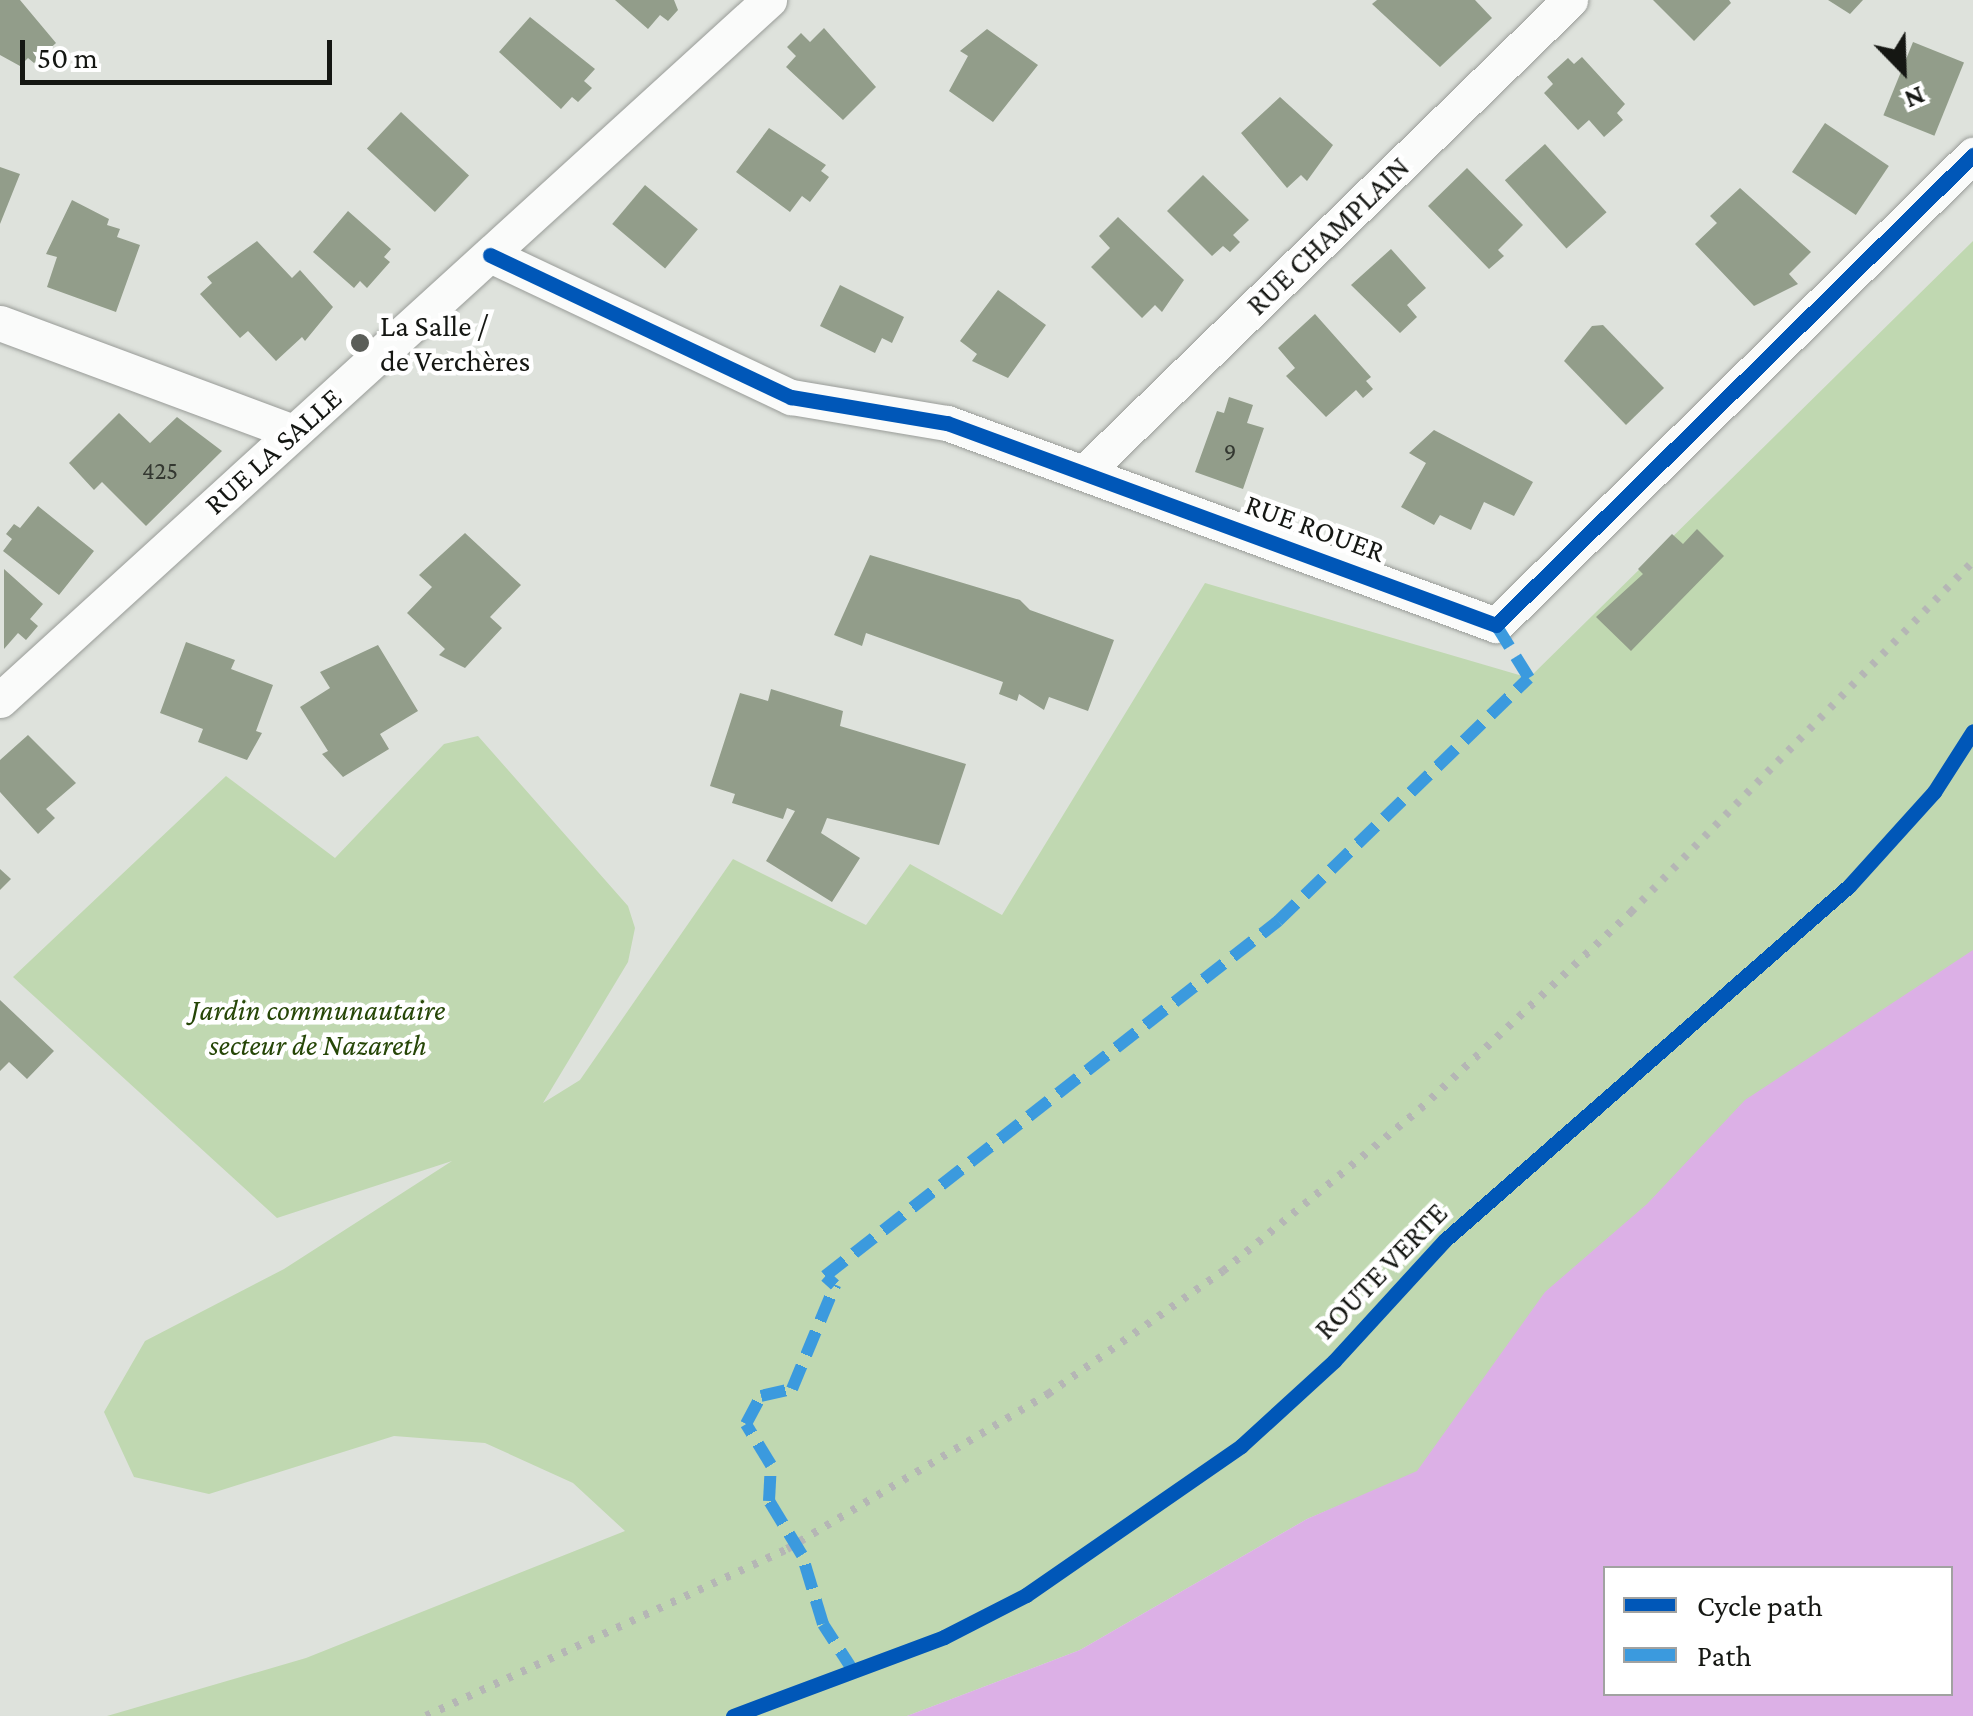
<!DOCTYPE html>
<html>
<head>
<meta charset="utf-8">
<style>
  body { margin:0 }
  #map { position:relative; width:1973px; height:1716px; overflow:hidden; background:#dee2dc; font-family:"Crimson Pro",serif }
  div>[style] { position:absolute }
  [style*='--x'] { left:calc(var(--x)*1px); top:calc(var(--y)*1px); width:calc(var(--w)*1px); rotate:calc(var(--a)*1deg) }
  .green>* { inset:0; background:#c0d8b1 }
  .water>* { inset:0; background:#dcb0e6 }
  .building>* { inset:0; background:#929d8a; transform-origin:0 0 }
  .roads { filter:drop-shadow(0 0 2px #999c98) drop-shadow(0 0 2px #999c98) }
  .street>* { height:35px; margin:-17.5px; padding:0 17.5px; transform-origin:17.5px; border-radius:17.5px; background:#fafbfa }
  .rail>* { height:8px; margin-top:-4px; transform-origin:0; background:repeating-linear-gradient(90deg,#b5b6b5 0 5px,transparent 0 15px) }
  .quiet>* { height:12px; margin-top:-6px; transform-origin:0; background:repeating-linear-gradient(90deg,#3b9ade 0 25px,transparent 0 37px) }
  .cycleway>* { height:15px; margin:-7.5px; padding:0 7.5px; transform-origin:7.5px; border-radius:7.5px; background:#0057b8 }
  .dots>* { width:28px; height:28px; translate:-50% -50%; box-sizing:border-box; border:5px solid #fff; border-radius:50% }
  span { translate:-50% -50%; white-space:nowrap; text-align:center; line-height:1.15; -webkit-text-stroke:9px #fff; paint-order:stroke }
  .number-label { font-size:25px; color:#343831 }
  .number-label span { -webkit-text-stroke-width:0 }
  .street-label { font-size:30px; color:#151713 }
  .poi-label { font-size:30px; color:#151713 }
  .left { translate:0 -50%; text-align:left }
  .park-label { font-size:30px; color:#264607; font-style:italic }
  .legend { position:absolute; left:1603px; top:1566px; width:350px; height:130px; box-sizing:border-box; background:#fff; border:2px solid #a1a2a1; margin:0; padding:12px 18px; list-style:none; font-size:30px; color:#151713 }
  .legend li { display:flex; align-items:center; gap:20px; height:50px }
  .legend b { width:50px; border:2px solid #a1a2a1 }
  .north { position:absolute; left:1853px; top:20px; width:100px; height:100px; -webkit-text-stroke:8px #fff; paint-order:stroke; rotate:157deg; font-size:28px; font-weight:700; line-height:40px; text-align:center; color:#151713 }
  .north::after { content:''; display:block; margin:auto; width:35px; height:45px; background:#151713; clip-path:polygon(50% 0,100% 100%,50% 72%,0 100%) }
  .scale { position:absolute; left:20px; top:40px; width:312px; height:45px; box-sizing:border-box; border:5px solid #151713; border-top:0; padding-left:12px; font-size:30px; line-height:35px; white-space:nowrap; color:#151713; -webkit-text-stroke:8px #fff; paint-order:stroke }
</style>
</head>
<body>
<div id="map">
  <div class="green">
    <i style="clip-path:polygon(1973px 241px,1973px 1240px,1307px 1519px,1080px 1650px,907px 1716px,107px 1716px,306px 1658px,625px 1531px,573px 1483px,485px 1443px,394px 1436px,209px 1494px,134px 1477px,104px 1412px,145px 1341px,284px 1269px,452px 1161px,277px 1218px,13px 977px,226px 776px,335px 858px,444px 744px,478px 736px,628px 906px,635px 928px,628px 962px,543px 1103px,580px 1080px,733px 859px,866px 925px,910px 864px,1002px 915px,1205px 583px,1529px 678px)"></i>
  </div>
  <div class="water">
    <i style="clip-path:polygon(evenodd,1973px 950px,1973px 1716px,907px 1716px,1080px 1650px,1307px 1519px,1417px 1471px,1545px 1292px,1647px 1204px,1745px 1100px,1973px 950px,1606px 1568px,1950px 1568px,1950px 1694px,1606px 1694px,1606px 1568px)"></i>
  </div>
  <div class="building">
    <i style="clip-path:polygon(0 0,20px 0,56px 43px,34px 63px,28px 58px,20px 66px,0 55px)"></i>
    <i style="clip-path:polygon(615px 0,674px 0,678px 10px,668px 21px,660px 15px,648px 29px)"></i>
    <i style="clip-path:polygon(1377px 0,1475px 0,1492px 18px,1440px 67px,1372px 4px)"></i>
    <i style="clip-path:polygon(1653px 0,1729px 0,1731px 3px,1694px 41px)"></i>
    <i style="clip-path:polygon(1828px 0,1863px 0,1850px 14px)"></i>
    <i style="clip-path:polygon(530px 17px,595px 69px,584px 81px,592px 88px,578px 102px,572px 97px,561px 109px,499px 52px)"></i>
    <i style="clip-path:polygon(824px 28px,876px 87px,843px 120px,786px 67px,796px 56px,787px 47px,801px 33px,810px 42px)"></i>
    <i style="clip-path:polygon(987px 29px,1038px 65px,993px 122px,949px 91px,968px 56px,960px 51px)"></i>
    <i style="left:1913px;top:42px;width:55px;height:79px;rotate:22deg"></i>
    <i style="clip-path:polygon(1582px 57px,1625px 104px,1617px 113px,1623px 120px,1604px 137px,1589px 120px,1578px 130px,1544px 93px,1553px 84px,1547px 77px,1568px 58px,1574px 64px)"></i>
    <i style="clip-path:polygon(1280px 97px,1333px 145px,1307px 181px,1301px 175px,1287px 188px,1241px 133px)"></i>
    <i style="left:401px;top:112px;width:93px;height:50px;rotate:43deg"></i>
    <i style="left:1825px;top:123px;width:77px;height:59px;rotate:34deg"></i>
    <i style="clip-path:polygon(769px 128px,826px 165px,821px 171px,829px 177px,810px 202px,802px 196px,790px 212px,736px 172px)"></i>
    <i style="left:1545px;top:144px;width:92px;height:54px;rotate:48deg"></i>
    <i style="clip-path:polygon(0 167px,20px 174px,0 224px)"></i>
    <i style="clip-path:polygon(1467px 168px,1523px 225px,1498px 250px,1504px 256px,1489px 269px,1428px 206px)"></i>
    <i style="clip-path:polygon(1203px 175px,1249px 220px,1233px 235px,1240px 242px,1230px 252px,1223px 246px,1212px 256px,1167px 211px)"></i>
    <i style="left:645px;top:185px;width:69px;height:51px;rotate:40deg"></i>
    <i style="clip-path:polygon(1740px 188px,1811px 252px,1789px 274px,1798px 284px,1754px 306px,1695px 244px,1717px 223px,1710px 216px)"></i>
    <i style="clip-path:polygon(72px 200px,109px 219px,107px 225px,120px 229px,117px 237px,140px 245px,116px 312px,47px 287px,57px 257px,46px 254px)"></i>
    <i style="clip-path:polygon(348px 211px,391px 249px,384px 257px,390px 262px,367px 288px,360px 281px,354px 288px,313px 252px)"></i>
    <i style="clip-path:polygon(1118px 217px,1184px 280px,1162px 312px,1155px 305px,1142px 318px,1091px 267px,1110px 248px,1099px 236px)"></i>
    <i style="clip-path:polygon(257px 241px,292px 278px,300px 270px,333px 307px,305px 341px,302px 337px,276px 361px,248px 331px,240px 338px,200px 294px,212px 283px,207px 277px)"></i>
    <i style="clip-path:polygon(1391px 249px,1426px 288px,1407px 305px,1417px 317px,1400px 333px,1351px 285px)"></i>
    <i style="clip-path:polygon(840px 285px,904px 317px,892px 343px,882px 338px,875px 353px,820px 326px)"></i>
    <i style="clip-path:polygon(998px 290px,1046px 325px,1008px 378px,972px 361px,977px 354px,960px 341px)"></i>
    <i style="clip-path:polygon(1315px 314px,1371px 377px,1366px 381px,1373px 389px,1363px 398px,1356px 390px,1326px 417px,1286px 376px,1295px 368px,1278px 348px)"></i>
    <i style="clip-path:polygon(1603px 325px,1664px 388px,1626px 425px,1564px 361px,1592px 326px)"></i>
    <i style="clip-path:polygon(1229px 397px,1253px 405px,1247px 423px,1264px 428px,1243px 489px,1195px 472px,1217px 411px,1224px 413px)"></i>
    <i style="clip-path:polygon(119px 413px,150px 443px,177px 417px,222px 451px,146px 526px,102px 482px,94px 490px,69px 463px)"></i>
    <i style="clip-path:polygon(1434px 430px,1533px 482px,1514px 516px,1484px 502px,1471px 530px,1440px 515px,1434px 525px,1401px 507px,1426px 463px,1409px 453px)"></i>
    <i style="clip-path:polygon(38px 506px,94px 551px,59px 595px,3px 551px,12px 539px,6px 534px,14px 524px,20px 528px)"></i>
    <i style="clip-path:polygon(1697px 529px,1724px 556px,1631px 651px,1596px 617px,1643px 574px,1638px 569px,1672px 534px,1683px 544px)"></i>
    <i style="clip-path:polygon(465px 533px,521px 585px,490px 617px,502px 628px,465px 668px,439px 655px,445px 649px,407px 613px,432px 587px,419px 575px)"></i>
    <i style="clip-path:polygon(870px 555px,1020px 600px,1030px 610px,1114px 640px,1088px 711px,1049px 697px,1044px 710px,1019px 694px,1017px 701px,999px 694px,1003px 682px,866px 633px,862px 646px,834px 635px)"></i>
    <i style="clip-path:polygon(4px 569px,43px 604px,30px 619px,38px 626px,26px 640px,18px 633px,4px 649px)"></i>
    <i style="clip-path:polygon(186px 642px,235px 660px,231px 669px,273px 685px,256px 731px,262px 733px,247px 760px,198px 742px,203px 729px,160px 713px)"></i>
    <i style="clip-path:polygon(378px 645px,418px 711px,380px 734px,389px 749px,343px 777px,322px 754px,328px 751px,300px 707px,330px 688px,320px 672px)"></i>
    <i style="clip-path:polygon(771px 689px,843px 711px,840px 726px,966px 764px,939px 845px,827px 818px,821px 833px,860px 858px,832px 902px,766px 861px,795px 811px,787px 808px,783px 819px,732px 803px,735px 794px,710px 786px,740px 693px,768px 701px)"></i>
    <i style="clip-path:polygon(28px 735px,76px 783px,46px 809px,55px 818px,38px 834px,0 792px,0 760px)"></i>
    <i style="clip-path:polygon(0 869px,11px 879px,0 890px)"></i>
    <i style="clip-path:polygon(0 1000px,54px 1051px,27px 1079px,9px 1062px,0 1071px)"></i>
  </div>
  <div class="roads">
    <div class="street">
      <i style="--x:490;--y:255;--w:333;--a:25.3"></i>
      <i style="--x:791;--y:397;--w:158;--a:9.5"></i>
      <i style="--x:947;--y:423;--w:585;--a:20.2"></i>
      <i style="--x:1496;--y:625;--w:670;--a:-44.58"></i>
      <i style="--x:0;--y:323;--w:313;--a:20.4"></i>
      <i style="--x:1085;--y:472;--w:677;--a:-44.22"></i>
      <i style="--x:0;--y:700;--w:1040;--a:-42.31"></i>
    </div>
  </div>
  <div class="rail">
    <i style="--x:426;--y:1716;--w:398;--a:-24.8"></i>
    <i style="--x:787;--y:1549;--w:304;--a:-30.7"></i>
    <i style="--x:1048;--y:1394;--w:214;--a:-35.1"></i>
    <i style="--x:1223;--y:1271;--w:255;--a:-39.4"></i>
    <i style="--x:1420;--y:1109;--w:289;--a:-43"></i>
    <i style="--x:1631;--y:912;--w:489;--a:-45.7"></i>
  </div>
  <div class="quiet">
    <i style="--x:854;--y:1672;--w:57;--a:-122.9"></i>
    <i style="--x:823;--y:1624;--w:72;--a:-106.9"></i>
    <i style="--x:802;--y:1555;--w:63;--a:-121.4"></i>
    <i style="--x:769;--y:1501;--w:36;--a:-87"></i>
    <i style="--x:771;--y:1465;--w:48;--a:-121.4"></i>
    <i style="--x:746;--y:1424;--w:32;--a:-62"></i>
    <i style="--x:761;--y:1396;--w:32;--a:-13"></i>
    <i style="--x:792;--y:1389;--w:113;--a:-67.5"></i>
    <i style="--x:835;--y:1285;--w:13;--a:-138"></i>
    <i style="--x:825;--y:1276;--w:576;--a:-38.08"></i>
    <i style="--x:1278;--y:921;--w:349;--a:-44.1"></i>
    <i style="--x:1529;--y:678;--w:62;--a:-121.9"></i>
  </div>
  <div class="cycleway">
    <i style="--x:490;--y:255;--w:333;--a:25.3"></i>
    <i style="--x:791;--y:397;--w:158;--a:9.5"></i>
    <i style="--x:947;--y:423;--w:585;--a:20.2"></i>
    <i style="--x:1496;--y:625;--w:670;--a:-44.58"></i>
    <i style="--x:733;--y:1716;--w:225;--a:-20.5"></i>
    <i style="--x:944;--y:1637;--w:92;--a:-27.1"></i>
    <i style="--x:1026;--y:1595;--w:262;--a:-34.7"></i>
    <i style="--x:1241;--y:1446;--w:126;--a:-42.4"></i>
    <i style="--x:1334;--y:1361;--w:164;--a:-47.5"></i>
    <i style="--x:1445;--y:1240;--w:537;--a:-41.23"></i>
    <i style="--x:1849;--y:886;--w:127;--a:-47.9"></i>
    <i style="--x:1934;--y:792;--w:72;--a:-57.4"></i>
  </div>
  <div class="dots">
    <i style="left:360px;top:343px;background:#5b5e59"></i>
  </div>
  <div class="number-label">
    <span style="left:1230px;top:452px">9</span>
    <span style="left:160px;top:471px">425</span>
  </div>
  <div class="street-label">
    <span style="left:1328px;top:236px;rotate:-44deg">RUE CHAMPLAIN</span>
    <span style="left:273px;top:451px;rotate:-42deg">RUE LA SALLE</span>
    <span style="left:1315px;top:528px;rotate:20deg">RUE ROUER</span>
    <span style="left:1381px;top:1271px;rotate:-46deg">ROUTE VERTE</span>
  </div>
  <div class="poi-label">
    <span class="left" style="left:380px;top:343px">La Salle /<br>de Verchères</span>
  </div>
  <div class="park-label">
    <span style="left:318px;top:1027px">Jardin communautaire<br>secteur de Nazareth</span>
  </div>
  <ul class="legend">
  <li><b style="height:12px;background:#0057b8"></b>Cycle path</li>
  <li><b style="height:12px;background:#3b9ade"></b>Path</li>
  </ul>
  <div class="north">N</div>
  <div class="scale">50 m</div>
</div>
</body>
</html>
